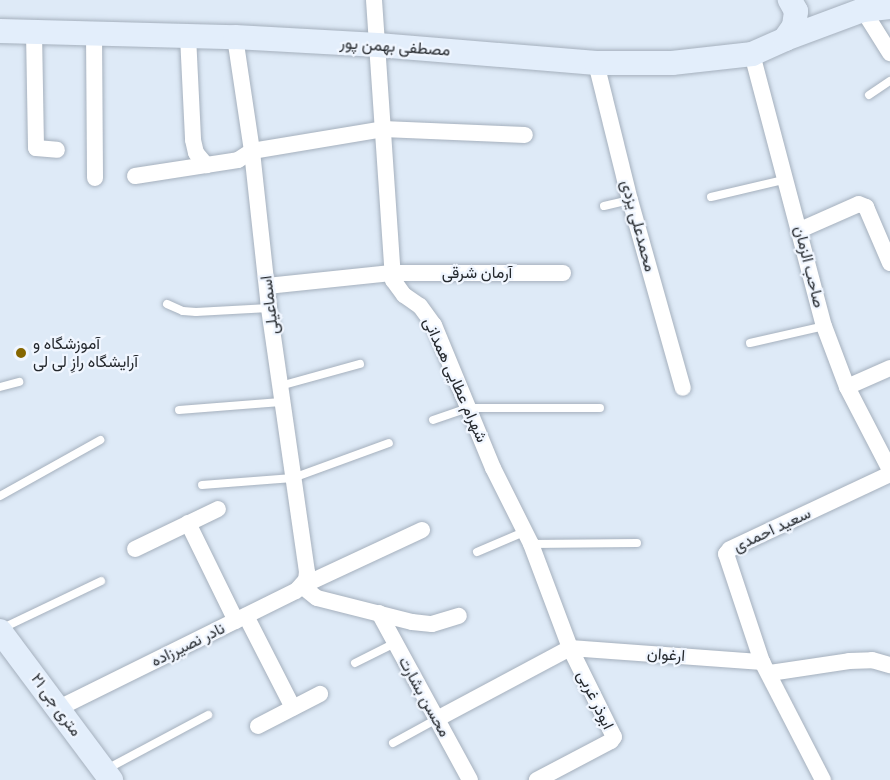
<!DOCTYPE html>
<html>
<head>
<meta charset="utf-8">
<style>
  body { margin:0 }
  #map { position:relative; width:890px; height:780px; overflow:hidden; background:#deeaf7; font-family:"Fira Sans Condensed",Vazirmatn,sans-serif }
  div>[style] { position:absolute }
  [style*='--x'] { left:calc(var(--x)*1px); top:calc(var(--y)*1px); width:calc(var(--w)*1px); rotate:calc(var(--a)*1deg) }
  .roads { filter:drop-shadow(0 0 2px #a5b0bd) drop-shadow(0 0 2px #a5b0bd) }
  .lane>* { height:8px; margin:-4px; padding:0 4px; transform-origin:4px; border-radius:4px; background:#fff }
  .street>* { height:16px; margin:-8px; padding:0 8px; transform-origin:8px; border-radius:8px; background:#fff }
  .secondary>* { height:24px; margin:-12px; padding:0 12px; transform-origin:12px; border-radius:12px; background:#e3eefb }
  .dots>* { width:16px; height:16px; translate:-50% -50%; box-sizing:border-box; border:3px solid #f0f6ff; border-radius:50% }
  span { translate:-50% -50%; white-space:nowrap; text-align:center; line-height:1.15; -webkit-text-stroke:4.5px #f0f6ff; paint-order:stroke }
  .street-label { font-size:16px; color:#24282d }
  .poi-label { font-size:16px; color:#24282d }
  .left { translate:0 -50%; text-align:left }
</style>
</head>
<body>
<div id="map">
  <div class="roads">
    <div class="lane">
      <i style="--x:869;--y:95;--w:25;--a:-34"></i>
      <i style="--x:711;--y:197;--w:78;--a:-13.3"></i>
      <i style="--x:604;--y:206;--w:27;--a:-13"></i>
      <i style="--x:167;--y:304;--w:17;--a:24"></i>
      <i style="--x:183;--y:311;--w:13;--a:4"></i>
      <i style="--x:196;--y:312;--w:73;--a:-3.1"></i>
      <i style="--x:750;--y:343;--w:76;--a:-12.9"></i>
      <i style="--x:280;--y:386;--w:83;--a:-15.4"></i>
      <i style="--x:0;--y:387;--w:20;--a:-15"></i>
      <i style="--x:179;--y:410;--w:102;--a:-4.5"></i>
      <i style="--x:433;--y:420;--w:37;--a:-19"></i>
      <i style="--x:468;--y:408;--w:132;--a:0"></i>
      <i style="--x:202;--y:485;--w:91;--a:-4.4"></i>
      <i style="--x:293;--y:478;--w:102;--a:-20"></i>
      <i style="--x:0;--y:496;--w:115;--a:-29.2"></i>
      <i style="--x:531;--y:544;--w:106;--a:-0.5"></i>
      <i style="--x:477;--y:552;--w:51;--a:-23.1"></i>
      <i style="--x:1;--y:629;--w:111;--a:-25.6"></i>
      <i style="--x:355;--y:663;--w:45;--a:-26.6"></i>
      <i style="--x:393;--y:743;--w:50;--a:-28.6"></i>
      <i style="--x:105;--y:770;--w:117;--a:-28.1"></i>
    </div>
    <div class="street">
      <i style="--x:374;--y:0;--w:281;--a:86.1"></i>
      <i style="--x:393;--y:280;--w:19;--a:54"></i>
      <i style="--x:404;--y:295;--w:19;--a:35"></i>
      <i style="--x:420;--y:306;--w:24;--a:54"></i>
      <i style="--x:434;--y:325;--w:155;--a:67.6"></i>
      <i style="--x:493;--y:468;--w:85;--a:63.4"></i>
      <i style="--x:531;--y:544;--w:111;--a:69.4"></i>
      <i style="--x:570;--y:648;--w:99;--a:63.7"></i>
      <i style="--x:614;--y:737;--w:5;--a:127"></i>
      <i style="--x:611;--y:741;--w:84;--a:152.2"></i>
      <i style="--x:863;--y:10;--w:51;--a:57.9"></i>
      <i style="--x:34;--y:32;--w:116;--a:89"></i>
      <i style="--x:36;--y:148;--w:21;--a:5"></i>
      <i style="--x:94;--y:32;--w:146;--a:89.6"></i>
      <i style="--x:188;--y:36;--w:104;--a:87.2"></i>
      <i style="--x:193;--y:140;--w:13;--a:77"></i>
      <i style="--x:196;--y:153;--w:16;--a:50"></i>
      <i style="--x:752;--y:54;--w:281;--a:75.2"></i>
      <i style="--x:824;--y:326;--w:65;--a:69.3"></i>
      <i style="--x:847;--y:387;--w:93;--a:62.6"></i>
      <i style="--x:596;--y:63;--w:141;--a:76.1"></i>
      <i style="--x:630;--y:200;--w:195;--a:74.3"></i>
      <i style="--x:135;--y:176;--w:104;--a:-8.8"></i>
      <i style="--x:238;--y:160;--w:17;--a:-33"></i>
      <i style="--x:252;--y:151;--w:133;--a:-9.5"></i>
      <i style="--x:383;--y:129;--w:142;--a:2.4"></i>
      <i style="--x:800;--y:230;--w:64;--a:-23.8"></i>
      <i style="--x:859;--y:204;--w:8;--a:23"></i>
      <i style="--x:866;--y:207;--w:61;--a:66.8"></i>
      <i style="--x:267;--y:286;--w:125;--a:-6"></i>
      <i style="--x:391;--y:273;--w:172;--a:0"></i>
      <i style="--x:847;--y:387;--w:47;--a:-23.8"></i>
      <i style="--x:188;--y:523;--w:109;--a:63.9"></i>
      <i style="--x:422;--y:530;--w:132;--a:155"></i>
      <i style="--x:302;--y:586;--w:19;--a:39"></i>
      <i style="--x:317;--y:598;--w:98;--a:14.2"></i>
      <i style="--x:412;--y:622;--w:20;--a:6"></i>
      <i style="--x:432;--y:624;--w:28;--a:-17"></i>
      <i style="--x:135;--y:549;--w:92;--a:-25.7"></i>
      <i style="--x:379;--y:613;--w:190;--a:61.4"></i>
      <i style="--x:246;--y:616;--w:103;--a:62.9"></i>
      <i style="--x:570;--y:648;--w:193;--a:4.2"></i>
      <i style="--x:770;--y:673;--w:80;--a:-8.6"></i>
      <i style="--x:849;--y:661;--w:23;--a:-2"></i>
      <i style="--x:872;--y:660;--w:19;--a:16"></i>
      <i style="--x:59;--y:708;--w:264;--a:-26.3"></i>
      <i style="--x:296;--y:591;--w:15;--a:-48"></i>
      <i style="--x:306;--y:580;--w:8;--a:-83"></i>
      <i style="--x:307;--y:572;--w:267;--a:-98.2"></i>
      <i style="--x:269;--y:308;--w:158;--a:-96.2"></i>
      <i style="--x:252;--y:151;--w:115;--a:-98.5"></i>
      <i style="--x:437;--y:719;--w:151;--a:-28.1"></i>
      <i style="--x:258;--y:726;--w:70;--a:-27.3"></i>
      <i style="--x:823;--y:780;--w:133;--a:-117.3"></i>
      <i style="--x:762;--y:662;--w:114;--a:-108.4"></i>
      <i style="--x:726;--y:554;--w:6;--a:-51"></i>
      <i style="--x:730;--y:549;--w:177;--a:-25.1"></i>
    </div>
    <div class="secondary">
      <i style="--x:0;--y:31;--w:235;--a:1.5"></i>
      <i style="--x:235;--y:37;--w:143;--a:3.2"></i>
      <i style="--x:378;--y:45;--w:219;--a:4.7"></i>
      <i style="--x:596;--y:63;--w:76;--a:0"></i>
      <i style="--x:672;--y:63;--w:81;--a:-6.4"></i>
      <i style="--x:752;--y:54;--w:36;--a:-24"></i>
      <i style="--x:785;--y:39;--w:83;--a:-20.4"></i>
      <i style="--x:863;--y:10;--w:27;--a:-6"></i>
      <i style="--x:785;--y:39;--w:16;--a:-55"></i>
      <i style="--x:794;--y:26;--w:15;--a:-82"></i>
      <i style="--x:796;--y:11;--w:13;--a:-119"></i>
      <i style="--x:0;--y:631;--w:186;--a:53.3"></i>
    </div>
  </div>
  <div class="dots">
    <i style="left:21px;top:353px;background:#856600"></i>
  </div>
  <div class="street-label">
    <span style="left:395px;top:47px;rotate:4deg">مصطفی بهمن پور</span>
    <span style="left:638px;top:226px;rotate:75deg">محمدعلی یزدی</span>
    <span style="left:809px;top:267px;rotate:76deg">صاحب الزمان</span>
    <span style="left:477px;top:273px">آرمان شرقی</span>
    <span style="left:270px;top:305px;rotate:-97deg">اسماعیلی</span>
    <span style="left:455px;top:380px;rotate:66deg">شهرام عطایی همدانی</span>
    <span style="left:772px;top:530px;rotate:-25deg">سعید احمدی</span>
    <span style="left:188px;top:645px;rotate:-26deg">نادر نصیرزاده</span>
    <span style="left:666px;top:655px;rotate:4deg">ارغوان</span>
    <span style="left:424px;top:697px;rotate:61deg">محسن بشارت</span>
    <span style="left:595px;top:700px;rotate:64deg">ابوذر غربی</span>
    <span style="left:56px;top:705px;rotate:54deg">۲۱ متری جی</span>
  </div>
  <div class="poi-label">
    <span class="left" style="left:33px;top:353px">آموزشگاه و<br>آرایشگاه رازِ لی لی</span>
  </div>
</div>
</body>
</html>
